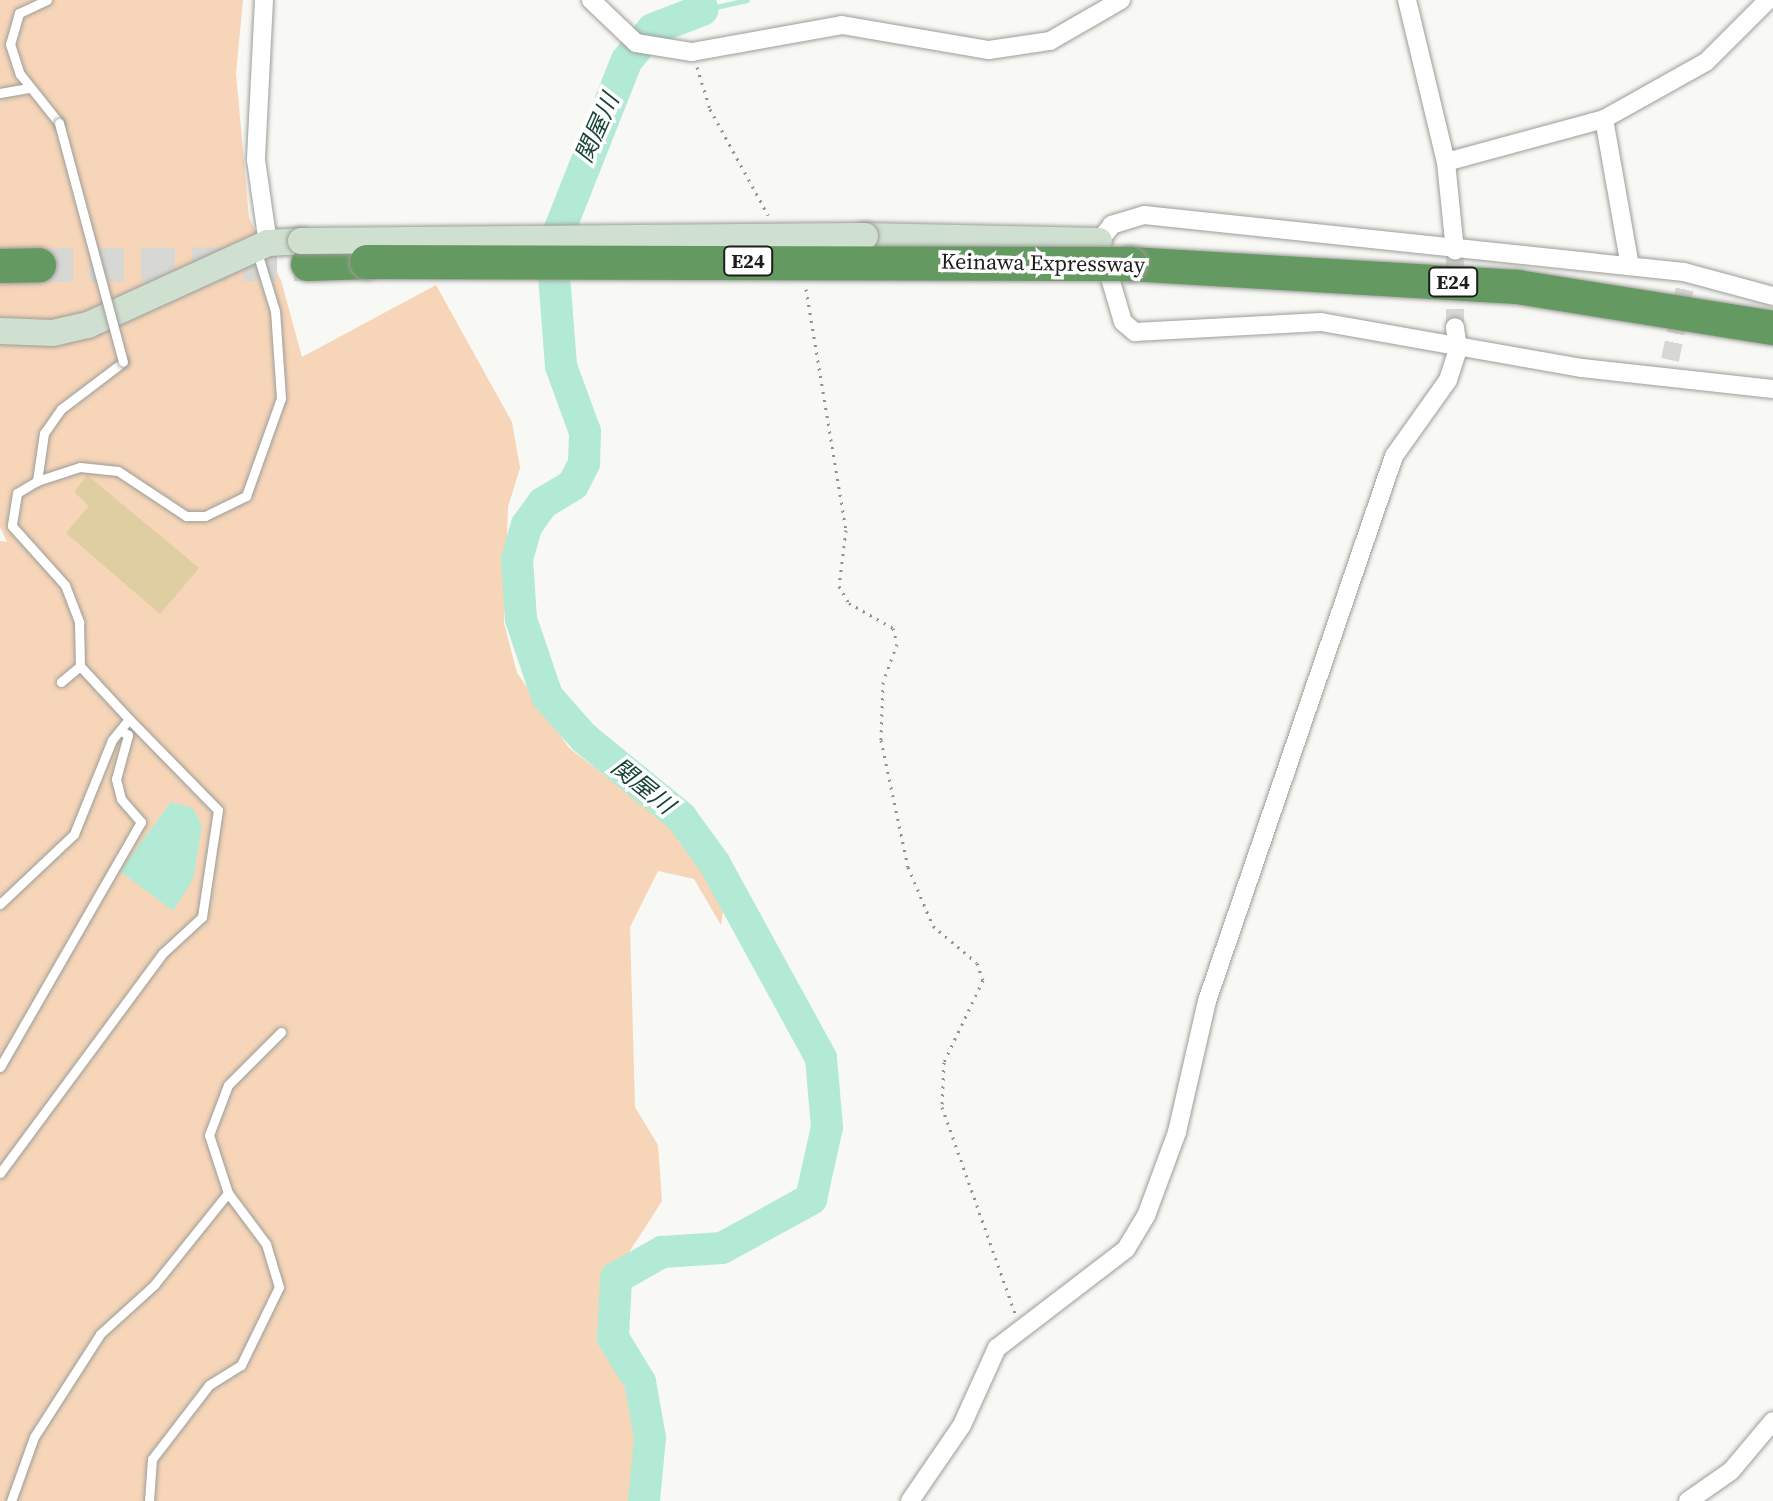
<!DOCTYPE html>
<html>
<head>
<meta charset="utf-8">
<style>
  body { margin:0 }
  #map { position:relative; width:1773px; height:1501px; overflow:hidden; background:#f8f9f5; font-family:"Source Serif 4","Noto Sans JP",serif }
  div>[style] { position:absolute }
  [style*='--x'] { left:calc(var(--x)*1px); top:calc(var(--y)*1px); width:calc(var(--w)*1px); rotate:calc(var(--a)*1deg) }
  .green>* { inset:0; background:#f6d5b8 }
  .water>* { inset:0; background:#b3ead6 }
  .stream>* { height:5px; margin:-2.5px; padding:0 2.5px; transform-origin:2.5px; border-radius:2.5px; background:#b3ead6 }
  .river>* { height:32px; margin:-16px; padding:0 16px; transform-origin:16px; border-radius:16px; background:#b3ead6 }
  .building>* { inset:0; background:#dfcea1 }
  .street-tunnel>* { height:18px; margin-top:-9px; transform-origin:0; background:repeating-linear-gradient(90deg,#d7d8d4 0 18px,transparent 0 27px) }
  .highway-tunnel>* { height:34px; margin-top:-17px; transform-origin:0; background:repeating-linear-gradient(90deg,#d7d8d4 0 34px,transparent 0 51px) }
  .path>* { height:3px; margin-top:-1.5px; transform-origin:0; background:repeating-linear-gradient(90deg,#91928f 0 2px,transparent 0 8px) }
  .roads { filter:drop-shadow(0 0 2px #9c9d98) drop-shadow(0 0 2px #9c9d98) }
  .lane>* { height:9px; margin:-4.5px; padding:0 4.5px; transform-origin:4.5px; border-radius:4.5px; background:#fff }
  .street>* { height:18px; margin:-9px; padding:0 9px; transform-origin:9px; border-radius:9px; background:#fff }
  .secondary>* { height:26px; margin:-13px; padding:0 13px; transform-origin:13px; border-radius:13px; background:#d0e0d0 }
  .highway>* { height:34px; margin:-17px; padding:0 17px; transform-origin:17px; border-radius:17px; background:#649961 }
  .bridges { filter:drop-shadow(0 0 2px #9c9d98) drop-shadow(0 0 2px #9c9d98) }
  .lane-bridge>* { height:9px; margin:-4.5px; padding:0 4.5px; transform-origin:4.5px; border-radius:4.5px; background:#fff }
  .secondary-bridge>* { height:26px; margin:-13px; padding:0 13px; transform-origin:13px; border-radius:13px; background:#d0e0d0 }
  .highway-bridge>* { height:34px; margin:-17px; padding:0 17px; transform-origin:17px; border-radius:17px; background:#649961 }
  span { translate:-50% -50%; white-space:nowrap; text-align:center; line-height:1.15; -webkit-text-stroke:7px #fff; paint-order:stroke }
  .shield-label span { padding:2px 6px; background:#fff; border:2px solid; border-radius:6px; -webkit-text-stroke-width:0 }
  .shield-label { font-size:20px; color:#1d1e1c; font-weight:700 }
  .street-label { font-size:22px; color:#1d1e1c }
  .water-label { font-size:24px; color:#184538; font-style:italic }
</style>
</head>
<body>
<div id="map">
  <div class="green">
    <i style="clip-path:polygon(0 0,243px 0,236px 73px,249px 218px,281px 280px,302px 357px,436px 285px,512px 422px,520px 468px,508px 507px,504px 623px,517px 673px,569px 748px,669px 824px,725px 899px,721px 925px,694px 879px,658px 871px,630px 927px,635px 1107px,658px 1145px,662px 1201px,599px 1299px,603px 1333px,638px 1417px,631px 1501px,0 1501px,0 541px,7px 542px,0 527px)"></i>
  </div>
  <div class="water">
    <i style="clip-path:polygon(171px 802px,193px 808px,202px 826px,193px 879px,173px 911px,120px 871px)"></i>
  </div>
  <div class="stream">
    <i style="--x:702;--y:10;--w:46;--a:-12.5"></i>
  </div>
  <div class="river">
    <i style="--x:644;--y:1501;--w:63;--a:-84.6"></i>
    <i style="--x:650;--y:1438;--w:57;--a:-100.1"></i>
    <i style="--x:640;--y:1382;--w:52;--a:-121.5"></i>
    <i style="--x:613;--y:1338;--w:60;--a:-87.1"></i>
    <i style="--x:616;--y:1278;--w:53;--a:-29.5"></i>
    <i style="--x:662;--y:1252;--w:60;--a:-3.8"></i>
    <i style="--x:722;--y:1248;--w:102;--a:-28.8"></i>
    <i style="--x:811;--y:1199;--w:74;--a:-77.5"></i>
    <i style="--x:827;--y:1127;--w:69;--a:-95"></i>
    <i style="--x:821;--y:1058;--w:221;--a:-118.7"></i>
    <i style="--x:715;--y:864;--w:58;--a:-125.9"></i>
    <i style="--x:681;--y:817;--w:125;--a:-140.8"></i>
    <i style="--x:584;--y:738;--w:56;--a:-131.4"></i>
    <i style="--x:547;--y:696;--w:81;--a:-108.7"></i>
    <i style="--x:521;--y:619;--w:60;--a:-93.8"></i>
    <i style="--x:517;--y:559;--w:35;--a:-74"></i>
    <i style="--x:527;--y:525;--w:27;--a:-54"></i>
    <i style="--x:543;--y:503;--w:35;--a:-31"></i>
    <i style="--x:573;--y:485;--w:25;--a:-63"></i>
    <i style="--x:584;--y:463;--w:31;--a:-88"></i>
    <i style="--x:585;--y:432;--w:70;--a:-110"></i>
    <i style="--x:561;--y:366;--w:117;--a:-94.4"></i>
    <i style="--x:552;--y:249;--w:203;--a:-68.4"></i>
    <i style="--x:627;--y:60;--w:40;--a:-50"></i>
    <i style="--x:653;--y:29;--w:53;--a:-21.2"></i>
    <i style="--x:702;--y:10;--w:10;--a:-101"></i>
  </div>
  <div class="building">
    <i style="clip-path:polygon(87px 475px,199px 568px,160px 614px,66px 533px,89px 506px,74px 492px)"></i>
  </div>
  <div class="street-tunnel">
    <i style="--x:1455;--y:327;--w:76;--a:-90"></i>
    <i style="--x:1670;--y:360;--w:75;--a:-78.4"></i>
  </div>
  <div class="highway-tunnel">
    <i style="--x:39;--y:265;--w:269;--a:-0.2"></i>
  </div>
  <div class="path">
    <i style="--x:697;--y:67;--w:44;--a:72.8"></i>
    <i style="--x:710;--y:109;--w:121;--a:61.3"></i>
    <i style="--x:806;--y:289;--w:244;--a:80.6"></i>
    <i style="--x:846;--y:530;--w:56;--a:97.1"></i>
    <i style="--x:839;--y:586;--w:20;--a:60"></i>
    <i style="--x:849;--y:603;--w:51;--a:29.6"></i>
    <i style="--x:893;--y:628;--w:16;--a:76"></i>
    <i style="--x:897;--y:644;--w:40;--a:110.2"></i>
    <i style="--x:883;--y:682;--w:58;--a:92"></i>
    <i style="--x:881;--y:740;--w:130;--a:78"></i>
    <i style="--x:908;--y:867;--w:64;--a:67"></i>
    <i style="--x:933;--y:926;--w:57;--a:40.1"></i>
    <i style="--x:977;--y:963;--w:18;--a:71"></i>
    <i style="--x:983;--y:980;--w:91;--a:115.4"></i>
    <i style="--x:944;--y:1062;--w:45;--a:92.5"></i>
    <i style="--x:942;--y:1107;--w:219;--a:70.5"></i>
  </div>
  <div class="roads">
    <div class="lane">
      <i style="--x:47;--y:0;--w:31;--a:155"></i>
      <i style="--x:19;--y:13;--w:32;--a:106"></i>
      <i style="--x:10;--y:44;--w:32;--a:72"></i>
      <i style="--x:20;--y:74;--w:63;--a:51.5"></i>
      <i style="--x:0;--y:93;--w:29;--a:-10"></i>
      <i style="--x:123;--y:362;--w:78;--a:142.8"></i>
      <i style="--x:61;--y:409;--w:29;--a:125"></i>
      <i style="--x:44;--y:433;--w:49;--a:98.3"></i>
      <i style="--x:37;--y:481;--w:45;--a:-18"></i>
      <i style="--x:80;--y:467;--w:38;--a:6"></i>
      <i style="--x:118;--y:471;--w:82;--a:33.5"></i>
      <i style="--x:186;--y:516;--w:19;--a:0"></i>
      <i style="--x:205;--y:516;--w:46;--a:-26"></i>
      <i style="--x:246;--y:496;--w:104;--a:-70.3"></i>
      <i style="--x:281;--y:398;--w:87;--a:-93.9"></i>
      <i style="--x:275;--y:311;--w:62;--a:-107"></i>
      <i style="--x:37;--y:481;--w:23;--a:149"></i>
      <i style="--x:17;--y:493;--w:33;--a:99"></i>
      <i style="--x:12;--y:526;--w:79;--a:48.1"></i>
      <i style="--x:65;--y:585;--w:40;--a:69"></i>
      <i style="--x:79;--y:622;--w:44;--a:88.7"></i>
      <i style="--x:80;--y:666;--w:25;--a:140"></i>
      <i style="--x:0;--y:904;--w:102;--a:-43.4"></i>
      <i style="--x:74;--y:834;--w:101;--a:-68"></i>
      <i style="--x:112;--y:740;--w:27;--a:-51"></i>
      <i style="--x:129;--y:719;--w:72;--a:-132.8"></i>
      <i style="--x:0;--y:1067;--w:283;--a:-60.1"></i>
      <i style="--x:141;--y:822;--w:30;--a:-131"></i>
      <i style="--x:121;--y:799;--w:21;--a:-104"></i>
      <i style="--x:116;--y:779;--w:46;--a:-74.7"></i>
      <i style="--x:128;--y:735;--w:9;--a:-148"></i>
      <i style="--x:0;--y:1173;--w:274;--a:-53.5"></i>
      <i style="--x:163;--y:953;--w:53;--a:-42.7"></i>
      <i style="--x:202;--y:917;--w:108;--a:-81.5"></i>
      <i style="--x:218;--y:810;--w:127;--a:-134.4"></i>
      <i style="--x:228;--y:1193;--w:61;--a:-108.1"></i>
      <i style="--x:209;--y:1135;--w:53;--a:-69.2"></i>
      <i style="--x:228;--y:1085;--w:75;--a:-45"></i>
      <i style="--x:11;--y:1501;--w:68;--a:-70.2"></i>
      <i style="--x:34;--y:1437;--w:122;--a:-57.3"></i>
      <i style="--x:100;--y:1334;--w:73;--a:-42.2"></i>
      <i style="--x:154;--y:1285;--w:118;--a:-51.2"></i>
      <i style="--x:228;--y:1193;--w:64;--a:53.3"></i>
      <i style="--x:266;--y:1244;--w:45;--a:73.2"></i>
      <i style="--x:279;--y:1287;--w:87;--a:116"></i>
      <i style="--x:241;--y:1365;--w:38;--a:148"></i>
      <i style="--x:209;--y:1385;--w:93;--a:127.6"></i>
      <i style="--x:152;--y:1459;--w:42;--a:94.1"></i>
    </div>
    <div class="street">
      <i style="--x:264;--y:0;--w:160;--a:92.9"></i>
      <i style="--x:256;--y:160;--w:84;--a:81.8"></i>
      <i style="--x:591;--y:0;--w:62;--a:43.7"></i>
      <i style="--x:636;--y:43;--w:57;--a:9.1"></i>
      <i style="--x:692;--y:52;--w:152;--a:-10.2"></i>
      <i style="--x:842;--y:25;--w:149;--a:9.7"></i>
      <i style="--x:989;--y:50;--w:62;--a:-8.4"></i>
      <i style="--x:1050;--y:41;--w:82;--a:-30"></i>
      <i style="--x:1407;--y:0;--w:167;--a:76.5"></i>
      <i style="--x:1446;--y:162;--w:89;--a:84.2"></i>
      <i style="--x:1604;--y:119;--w:149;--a:80"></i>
      <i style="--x:1446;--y:162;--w:164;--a:-15.2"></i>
      <i style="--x:1604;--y:119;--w:117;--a:-29.2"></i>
      <i style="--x:1706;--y:62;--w:88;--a:-45"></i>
      <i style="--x:1773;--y:296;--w:92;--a:-164.9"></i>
      <i style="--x:1684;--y:272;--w:543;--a:-173.97"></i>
      <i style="--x:1144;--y:215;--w:34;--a:163"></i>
      <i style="--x:1112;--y:225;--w:21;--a:129"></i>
      <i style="--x:1099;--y:241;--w:84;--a:73.5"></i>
      <i style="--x:1123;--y:322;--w:16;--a:40"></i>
      <i style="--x:1135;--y:332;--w:186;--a:-3.1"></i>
      <i style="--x:1321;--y:322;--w:265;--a:10"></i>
      <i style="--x:1582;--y:368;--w:192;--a:6.3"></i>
      <i style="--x:910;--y:1501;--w:92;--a:-55.6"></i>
      <i style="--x:962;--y:1425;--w:85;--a:-65.6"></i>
      <i style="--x:997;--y:1348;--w:163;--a:-37.5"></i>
      <i style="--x:1126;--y:1249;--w:39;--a:-59"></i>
      <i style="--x:1146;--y:1216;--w:90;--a:-69.7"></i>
      <i style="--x:1177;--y:1132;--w:134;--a:-77.1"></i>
      <i style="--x:1207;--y:1001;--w:576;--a:-71.06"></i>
      <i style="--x:1394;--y:456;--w:93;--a:-54.6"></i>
      <i style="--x:1448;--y:380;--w:33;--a:-72"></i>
      <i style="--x:1458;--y:349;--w:22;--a:-98"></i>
      <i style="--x:1688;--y:1501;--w:52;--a:-34.9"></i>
      <i style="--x:1731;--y:1471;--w:65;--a:-50"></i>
    </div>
    <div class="secondary">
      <i style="--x:865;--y:236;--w:234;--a:1.2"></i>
      <i style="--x:0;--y:331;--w:53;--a:2.2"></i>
      <i style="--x:53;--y:333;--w:36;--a:-13"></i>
      <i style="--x:88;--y:325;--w:198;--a:-24.5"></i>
      <i style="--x:268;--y:243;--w:33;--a:-3"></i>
    </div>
    <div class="highway">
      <i style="--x:308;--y:264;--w:59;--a:-1.9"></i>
      <i style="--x:1130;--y:264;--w:388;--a:3.4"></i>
      <i style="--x:1517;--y:287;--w:259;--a:9.1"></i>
      <i style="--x:0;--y:266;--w:39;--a:-1"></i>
    </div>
  </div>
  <div class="bridges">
    <div class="lane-bridge">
      <i style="--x:59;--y:123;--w:247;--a:75"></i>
    </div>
    <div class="secondary-bridge">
      <i style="--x:301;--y:241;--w:564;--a:-0.51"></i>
    </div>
    <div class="highway-bridge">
      <i style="--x:367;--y:262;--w:763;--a:0.15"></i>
    </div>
  </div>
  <div class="shield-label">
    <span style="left:748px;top:261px">E24</span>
    <span style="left:1453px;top:282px">E24</span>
  </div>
  <div class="street-label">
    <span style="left:1043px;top:263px;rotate:1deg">Keinawa Expressway</span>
  </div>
  <div class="water-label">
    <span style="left:597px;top:128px;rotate:-66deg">関屋川</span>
    <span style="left:643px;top:786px;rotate:39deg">関屋川</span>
  </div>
</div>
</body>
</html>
